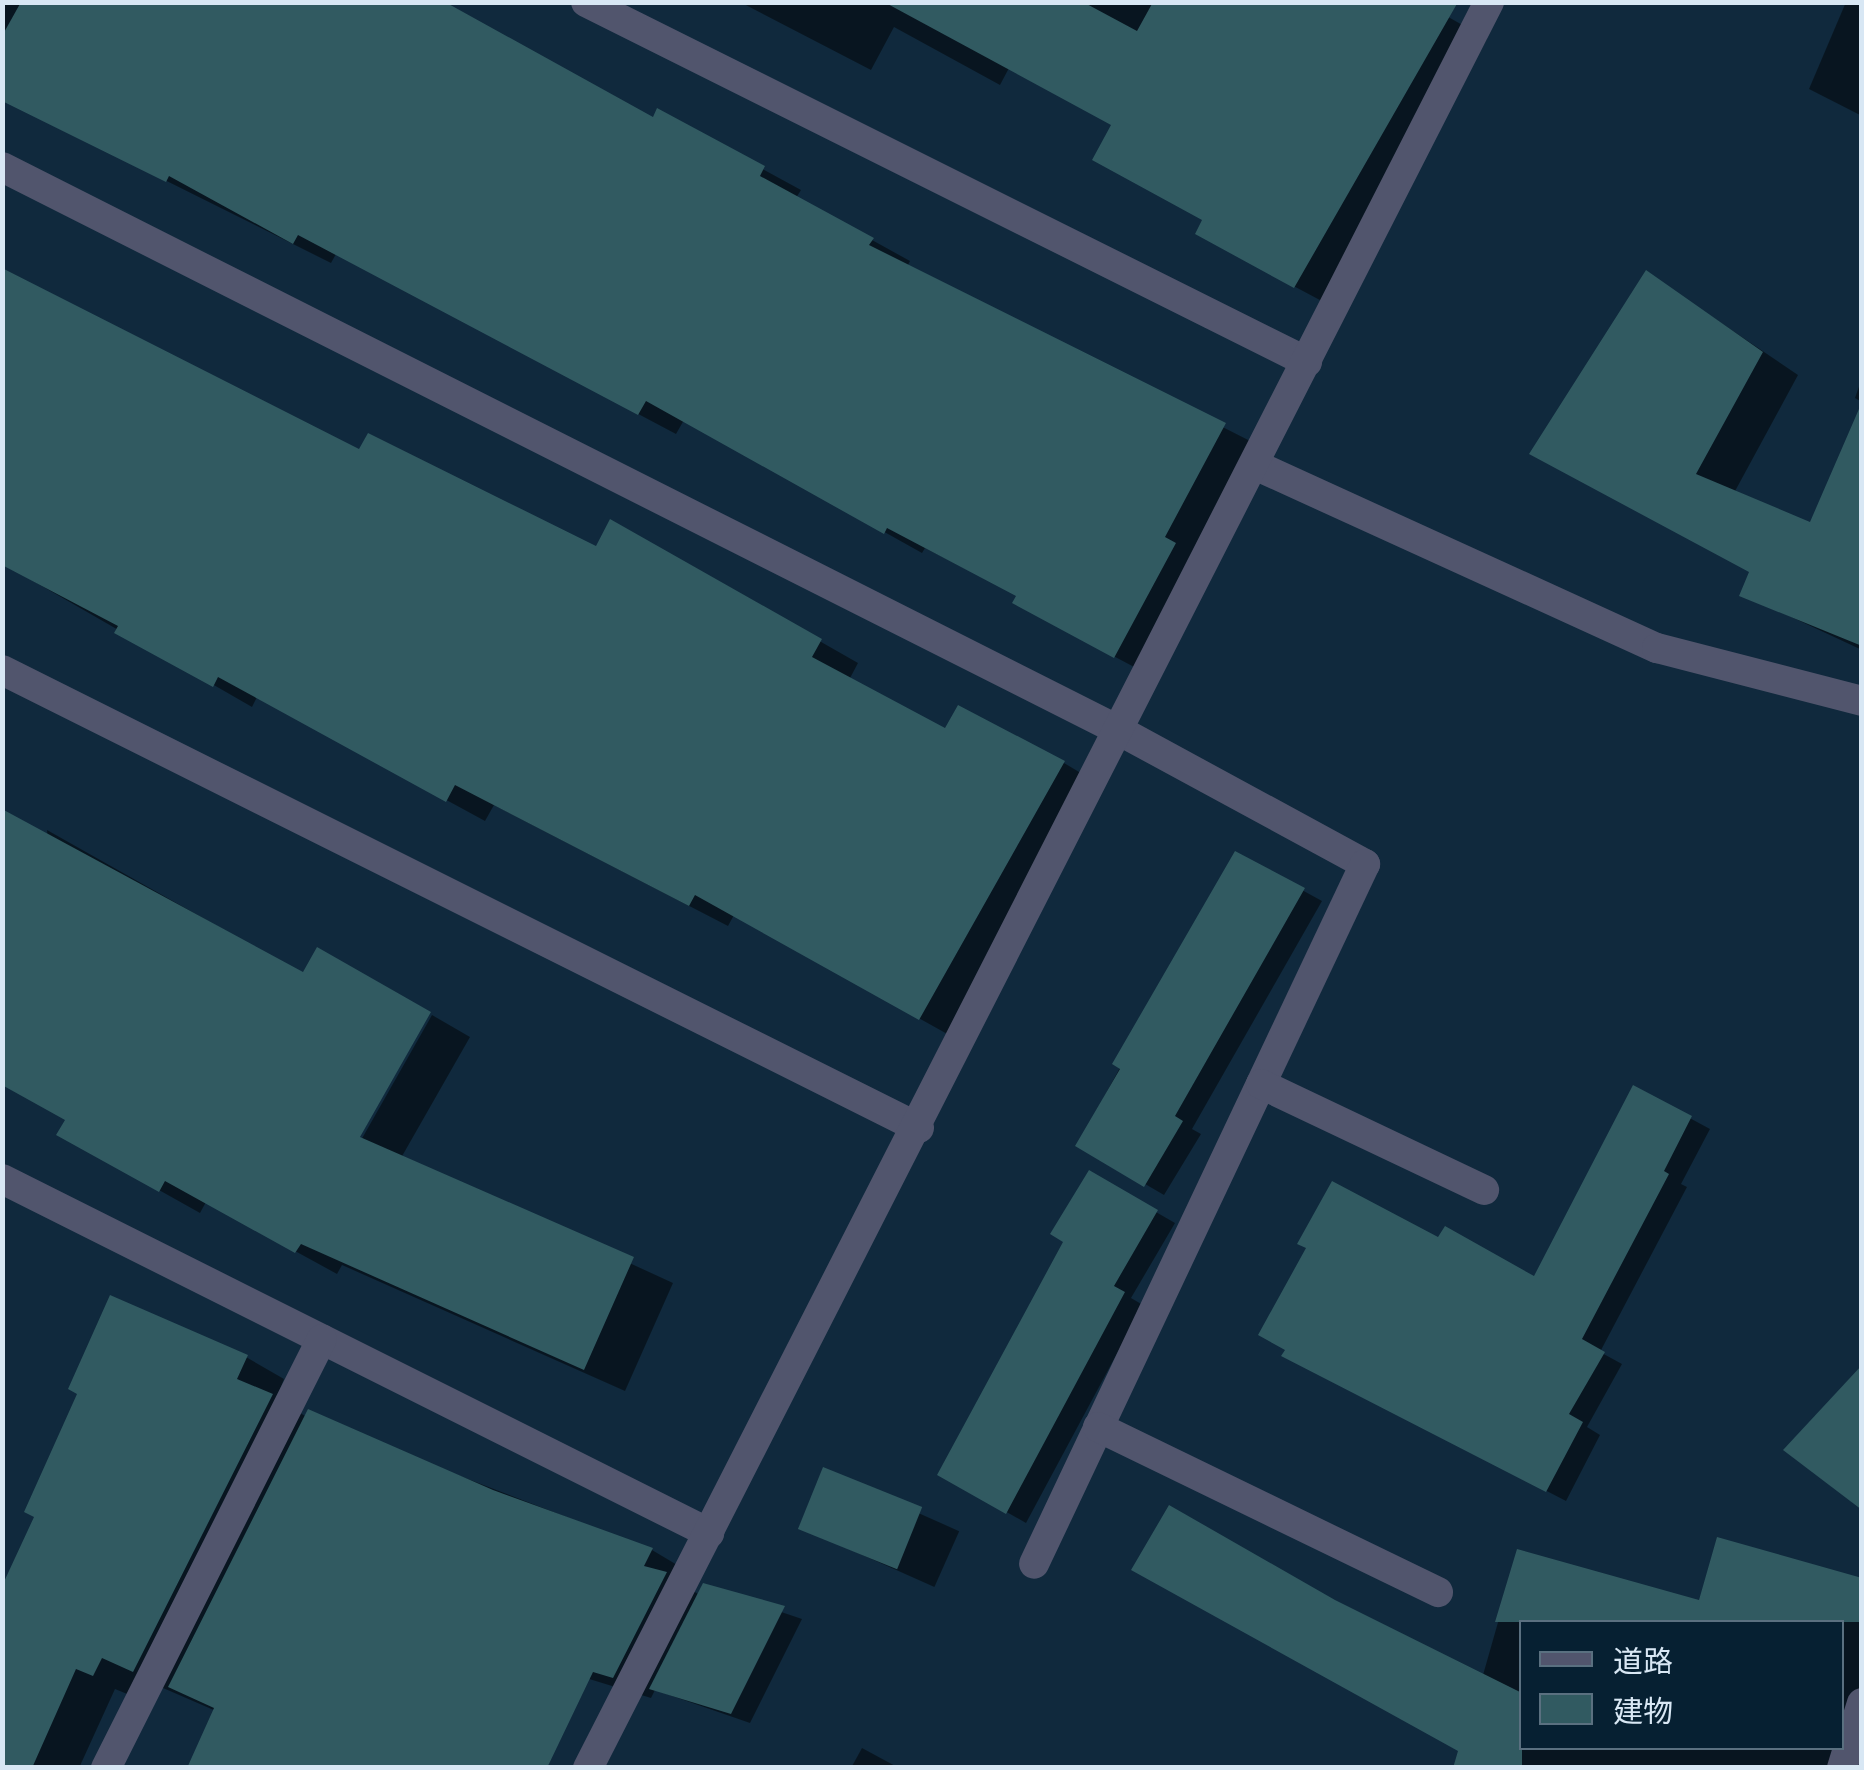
<!DOCTYPE html>
<html>
<head>
<meta charset="utf-8">
<style>
  body { margin:0 }
  #map { position:relative; width:1864px; height:1770px; overflow:hidden; background:#10293d; font-family:Lato,"Noto Sans JP",sans-serif }
  div>[style] { position:absolute }
  [style*='--x'] { left:calc(var(--x)*1px); top:calc(var(--y)*1px); width:calc(var(--w)*1px); rotate:calc(var(--a)*1deg) }
  .shadow>* { inset:0; background:#0007; transform-origin:0 0 }
  .building>* { inset:0; background:#315a61; transform-origin:0 0 }
  .minor>* { height:30px; margin:-15px; padding:0 15px; transform-origin:15px; border-radius:15px; background:#51556d }
  .tertiary>* { height:30px; margin:-15px; padding:0 15px; transform-origin:15px; border-radius:15px; background:#51556d }
  span { translate:-50% -50%; white-space:nowrap; text-align:center; line-height:1.15; -webkit-text-stroke:9px #062032; paint-order:stroke }
  .frame { position:absolute; inset:0; border:5px solid #d8e7f4; pointer-events:none }
  .legend { position:absolute; left:1519px; top:1620px; width:325px; height:130px; box-sizing:border-box; background:#062032; border:2px solid #5a7080; margin:0; padding:12px 18px; list-style:none; font-size:30px; color:#d8e7f4 }
  .legend li { display:flex; align-items:center; gap:20px; height:50px }
  .legend b { width:50px; border:2px solid #5a7080 }
</style>
</head>
<body>
<div id="map">
  <div class="shadow">
    <i style="clip-path:polygon(2px 2px,382px 2px,654px 120px,658px 112px,801px 190px,796px 198px,910px 261px,907px 267px,1262px 447px,1153px 677px,1053px 624px,1019px 596px,925px 548px,922px 553px,684px 420px,676px 434px,336px 254px,331px 263px,2px 99px)"></i>
    <i style="clip-path:polygon(740px 2px,1422px 2px,1487px 39px,1333px 307px,1235px 255px,1114px 125px,1009px 68px,1000px 85px,894px 27px,871px 70px)"></i>
    <i style="clip-path:polygon(1846px 2px,1862px 2px,1862px 116px,1809px 89px)"></i>
    <i style="clip-path:polygon(1647px 273px,1798px 375px,1734px 493px,1812px 525px,1862px 407px,1862px 650px,1742px 594px,1752px 572px,1569px 474px)"></i>
    <i style="clip-path:polygon(1862px 378px,1862px 402px,1855px 398px)"></i>
    <i style="clip-path:polygon(360px 452px,597px 549px,611px 522px,858px 663px,849px 680px,946px 732px,1064px 763px,1101px 785px,958px 1040px,734px 915px,728px 926px,494px 805px,485px 821px,257px 697px,252px 707px,2px 563px)"></i>
    <i style="clip-path:polygon(47px 830px,304px 975px,356px 1149px,432px 1015px,470px 1037px,401px 1158px,673px 1283px,625px 1391px,342px 1265px,337px 1274px,206px 1202px,200px 1213px,100px 1157px,68px 1119px)"></i>
    <i style="clip-path:polygon(1236px 854px,1322px 901px,1192px 1129px,1201px 1134px,1164px 1195px,1078px 1145px)"></i>
    <i style="clip-path:polygon(1634px 1088px,1710px 1129px,1681px 1184px,1687px 1187px,1600px 1352px,1622px 1364px,1587px 1427px,1600px 1435px,1566px 1501px,1300px 1363px,1438px 1241px,1535px 1279px)"></i>
    <i style="clip-path:polygon(1090px 1174px,1175px 1223px,1131px 1298px,1143px 1305px,1026px 1523px,940px 1474px,1067px 1241px)"></i>
    <i style="clip-path:polygon(246px 1357px,284px 1379px,276px 1399px,307px 1417px,652px 1550px,689px 1572px,683px 1585px,700px 1595px,705px 1586px,802px 1619px,750px 1723px,655px 1690px,651px 1698px,345px 1604px,517px 1745px,554px 1768px,190px 1768px,216px 1711px,140px 1678px,132px 1696px,115px 1689px,79px 1768px,2px 1768px)"></i>
    <i style="left:824px;top:1471px;width:148px;height:61px;rotate:24deg"></i>
    <i style="clip-path:polygon(evenodd,1518px 1552px,1700px 1603px,1862px 1584px,1862px 1750px,1844px 1768px,1455px 1768px,1460px 1750px,1334px 1602px,1483px 1675px,1518px 1552px,1522px 1622px,1842px 1622px,1842px 1748px,1522px 1748px,1522px 1622px)"></i>
    <i style="clip-path:polygon(862px 1748px,899px 1768px,851px 1768px)"></i>
  </div>
  <div class="building">
    <i style="clip-path:polygon(21px 2px,445px 2px,653px 117px,657px 108px,765px 166px,760px 176px,874px 238px,869px 245px,1226px 423px,1165px 537px,1176px 543px,1114px 658px,1012px 603px,1016px 596px,887px 528px,884px 534px,646px 401px,638px 415px,298px 235px,293px 244px,169px 176px,166px 182px,2px 101px,2px 36px)"></i>
    <i style="clip-path:polygon(884px 2px,1083px 2px,1137px 31px,1153px 2px,1458px 2px,1294px 288px,1195px 234px,1202px 220px,1092px 160px,1111px 125px)"></i>
    <i style="clip-path:polygon(2px 268px,359px 449px,368px 433px,596px 546px,610px 519px,822px 639px,812px 657px,945px 728px,958px 705px,1065px 761px,919px 1020px,695px 895px,689px 906px,455px 785px,446px 802px,218px 677px,213px 687px,114px 633px,118px 626px,2px 565px)"></i>
    <i style="clip-path:polygon(1646px 270px,1763px 352px,1696px 474px,1810px 522px,1862px 402px,1862px 646px,1739px 596px,1749px 572px,1529px 454px)"></i>
    <i style="clip-path:polygon(2px 809px,303px 972px,317px 947px,431px 1012px,360px 1137px,634px 1257px,584px 1370px,301px 1244px,295px 1253px,165px 1181px,159px 1192px,56px 1135px,65px 1120px,2px 1085px)"></i>
    <i style="clip-path:polygon(1235px 851px,1305px 888px,1175px 1116px,1183px 1121px,1144px 1187px,1075px 1146px,1120px 1069px,1112px 1064px)"></i>
    <i style="clip-path:polygon(1633px 1085px,1692px 1116px,1664px 1171px,1669px 1174px,1582px 1339px,1605px 1352px,1569px 1414px,1583px 1422px,1546px 1492px,1281px 1356px,1285px 1350px,1258px 1335px,1306px 1248px,1297px 1244px,1332px 1181px,1438px 1237px,1445px 1226px,1534px 1276px)"></i>
    <i style="clip-path:polygon(1089px 1170px,1158px 1210px,1114px 1286px,1125px 1292px,1006px 1514px,937px 1475px,1063px 1242px,1050px 1234px)"></i>
    <i style="clip-path:polygon(110px 1295px,248px 1355px,237px 1379px,273px 1394px,133px 1672px,102px 1658px,93px 1676px,76px 1669px,32px 1768px,2px 1768px,2px 1586px,34px 1517px,24px 1512px,77px 1394px,68px 1389px)"></i>
    <i style="clip-path:polygon(1862px 1365px,1862px 1510px,1783px 1450px)"></i>
    <i style="clip-path:polygon(308px 1409px,493px 1490px,653px 1548px,644px 1566px,667px 1572px,613px 1678px,593px 1672px,547px 1768px,187px 1768px,214px 1708px,168px 1687px)"></i>
    <i style="left:823px;top:1467px;width:107px;height:67px;rotate:22deg"></i>
    <i style="clip-path:polygon(1169px 1505px,1335px 1600px,1522px 1693px,1522px 1768px,1453px 1768px,1458px 1751px,1131px 1570px)"></i>
    <i style="clip-path:polygon(1717px 1537px,1862px 1578px,1862px 1622px,1495px 1622px,1517px 1549px,1699px 1600px)"></i>
    <i style="clip-path:polygon(703px 1583px,785px 1606px,731px 1714px,649px 1689px)"></i>
  </div>
  <div class="minor">
    <i style="--x:586;--y:2;--w:806;--a:26.53"></i>
    <i style="--x:2;--y:167;--w:1252;--a:26.77"></i>
    <i style="--x:1120;--y:731;--w:279;--a:28.5"></i>
    <i style="--x:1365;--y:864;--w:774;--a:115.31"></i>
    <i style="--x:1255;--y:465;--w:442;--a:24.5"></i>
    <i style="--x:1657;--y:648;--w:212;--a:14.5"></i>
    <i style="--x:1261;--y:1084;--w:247;--a:25.4"></i>
    <i style="--x:2;--y:1179;--w:791;--a:26.6"></i>
    <i style="--x:1098;--y:1427;--w:378;--a:25.9"></i>
    <i style="--x:106;--y:1768;--w:480;--a:-63.3"></i>
    <i style="--x:1842;--y:1768;--w:68;--a:-72.9"></i>
  </div>
  <div class="tertiary">
    <i style="--x:2;--y:670;--w:1025;--a:26.54"></i>
    <i style="--x:588;--y:1768;--w:1983;--a:-62.97"></i>
  </div>
  <div class="frame"></div>
  <ul class="legend">
  <li><b style="height:12px;background:#51556d"></b>道路</li>
  <li><b style="height:28px;background:#315a61"></b>建物</li>
  </ul>
</div>
</body>
</html>
